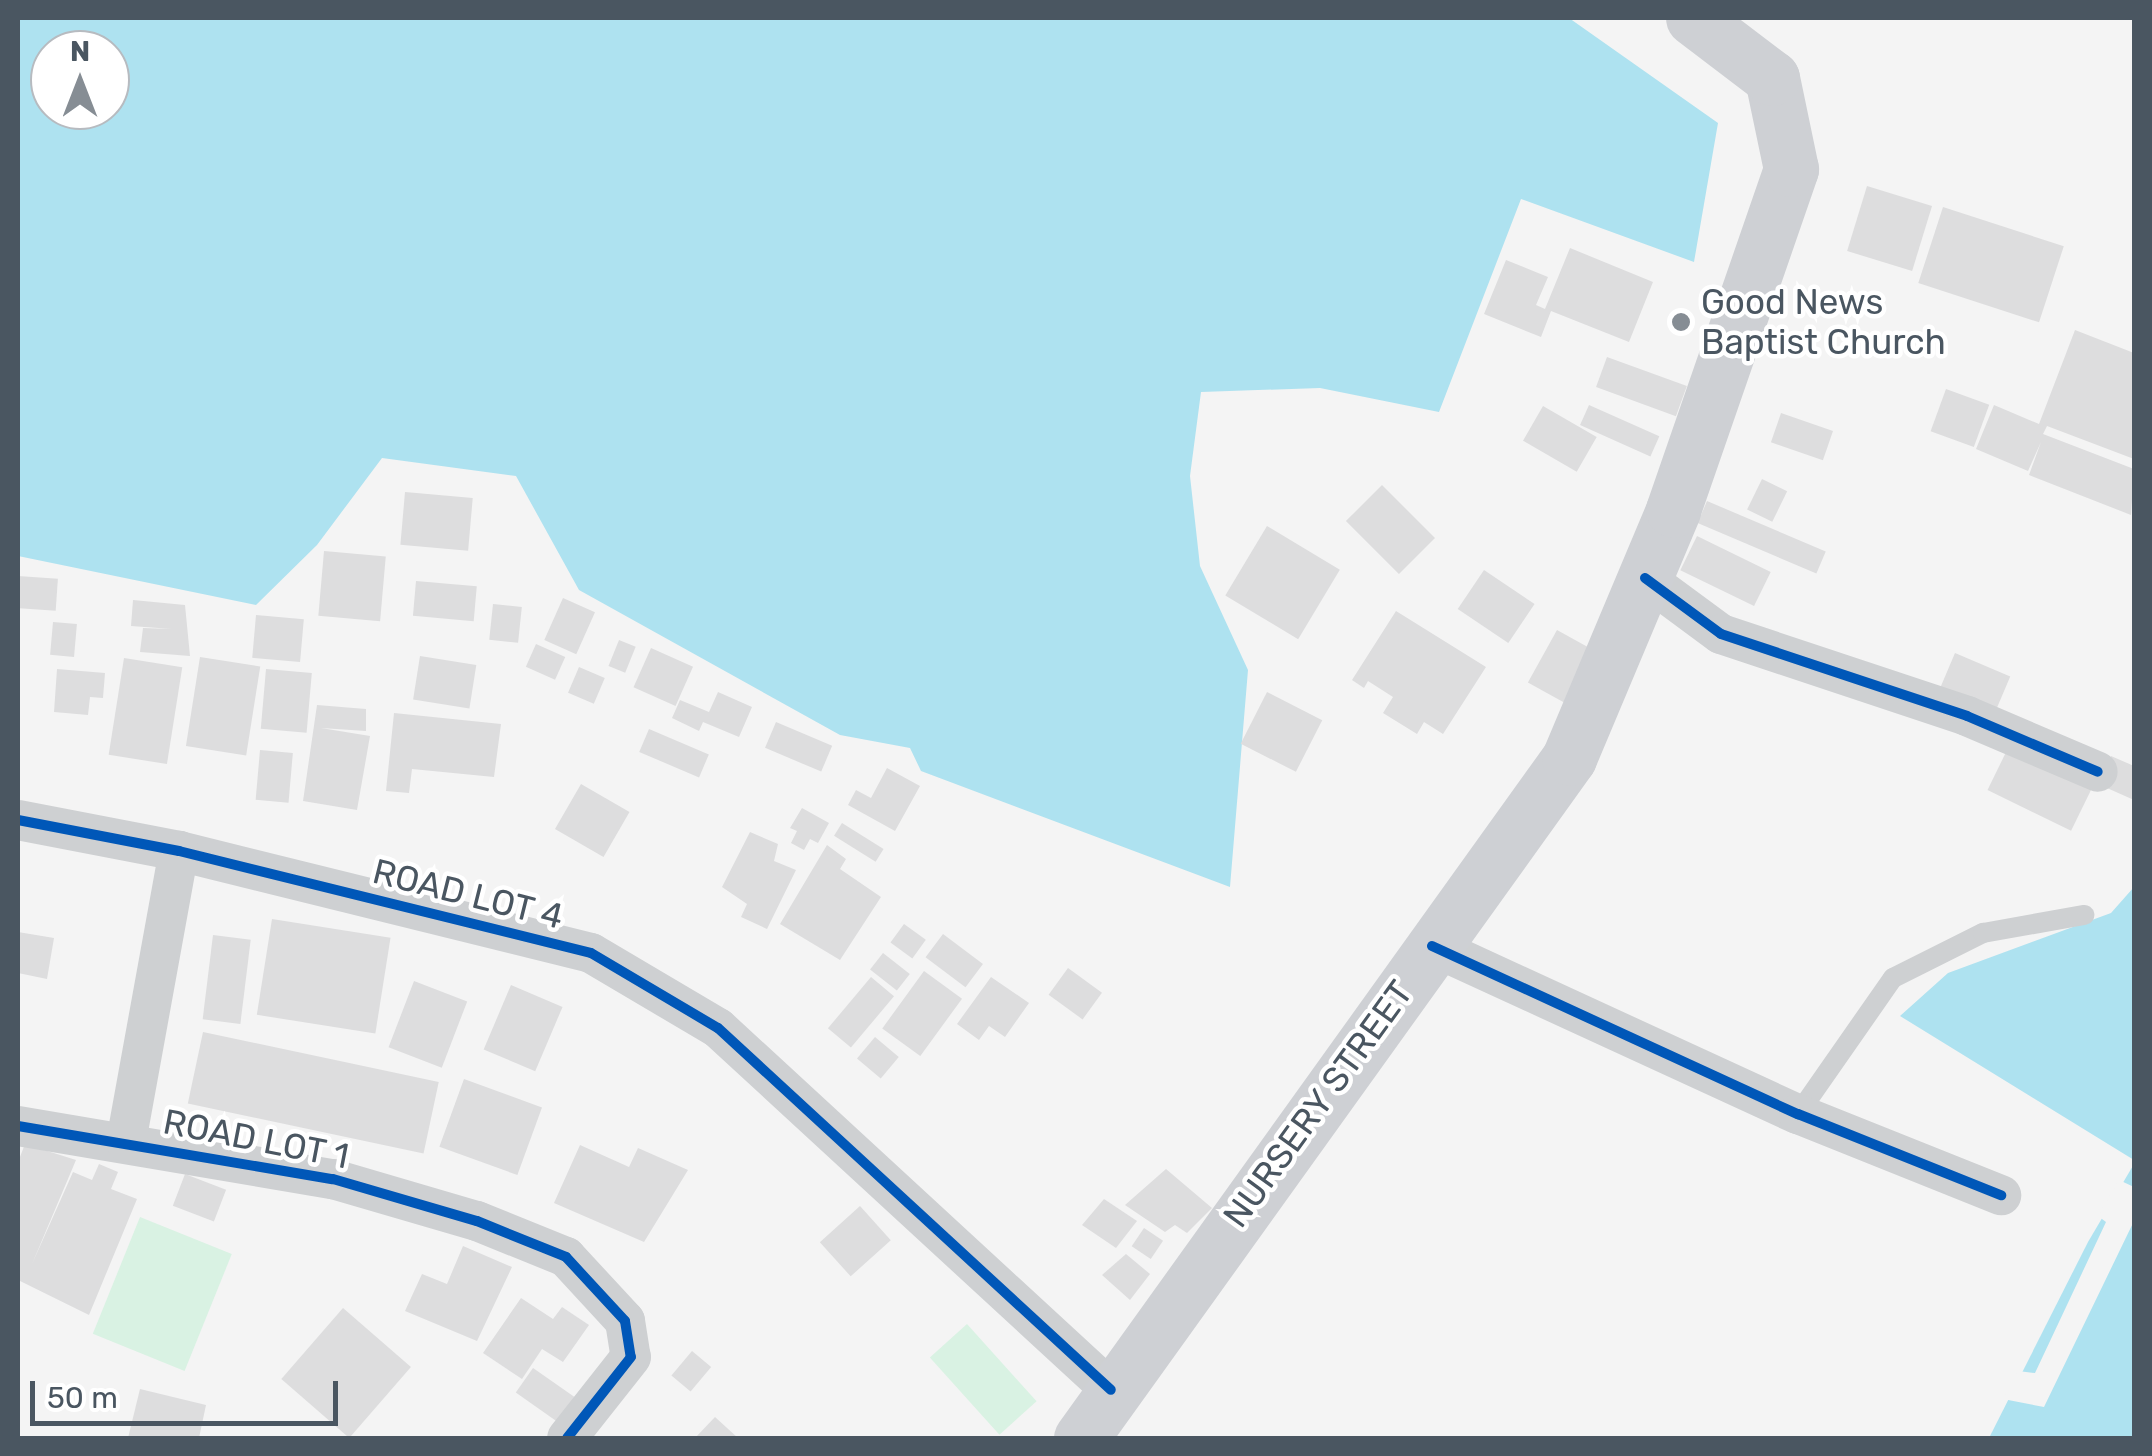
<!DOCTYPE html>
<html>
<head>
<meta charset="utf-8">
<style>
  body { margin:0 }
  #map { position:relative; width:2152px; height:1456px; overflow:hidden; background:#f4f4f4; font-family:Rubik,sans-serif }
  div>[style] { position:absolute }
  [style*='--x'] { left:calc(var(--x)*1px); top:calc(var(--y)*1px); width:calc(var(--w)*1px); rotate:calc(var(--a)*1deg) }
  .green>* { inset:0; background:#d9f2e3; transform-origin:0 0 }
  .water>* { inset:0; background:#aee2f0 }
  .pier>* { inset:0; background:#f4f4f4 }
  .building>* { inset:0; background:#ddddde; transform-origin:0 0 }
  .lane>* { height:20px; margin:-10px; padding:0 10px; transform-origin:10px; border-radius:10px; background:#ced0d2 }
  .street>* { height:40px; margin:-20px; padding:0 20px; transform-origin:20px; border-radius:20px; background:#ced0d2 }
  .secondary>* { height:55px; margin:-27.5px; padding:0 27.5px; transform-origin:27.5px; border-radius:27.5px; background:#ced0d4 }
  .cycleway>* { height:10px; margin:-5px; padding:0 5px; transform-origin:5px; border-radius:5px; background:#0057b8 }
  .dots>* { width:28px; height:28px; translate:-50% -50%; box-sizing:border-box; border:5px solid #fff; border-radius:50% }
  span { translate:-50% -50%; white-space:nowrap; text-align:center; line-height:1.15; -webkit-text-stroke:9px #fff; paint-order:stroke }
  .poi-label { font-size:35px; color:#4a5661 }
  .left { translate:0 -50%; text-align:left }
  .street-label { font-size:35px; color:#4a5661 }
  .frame { position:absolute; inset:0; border:20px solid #4a5661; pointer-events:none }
  .north { position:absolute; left:30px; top:30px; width:100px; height:100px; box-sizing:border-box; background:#fff; border:2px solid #b7bbc0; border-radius:50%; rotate:0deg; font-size:28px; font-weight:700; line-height:40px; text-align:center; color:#4a5661 }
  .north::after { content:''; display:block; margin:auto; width:35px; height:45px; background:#868d94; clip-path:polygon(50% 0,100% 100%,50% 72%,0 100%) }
  .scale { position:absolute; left:30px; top:1381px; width:308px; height:45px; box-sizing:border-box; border:5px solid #4a5661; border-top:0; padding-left:12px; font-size:30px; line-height:35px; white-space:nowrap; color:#4a5661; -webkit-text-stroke:8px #fff; paint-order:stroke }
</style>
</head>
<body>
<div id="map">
  <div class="green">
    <i style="left:140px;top:1217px;width:99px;height:126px;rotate:22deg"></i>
    <i style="left:967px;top:1324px;width:104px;height:50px;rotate:48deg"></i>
  </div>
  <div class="water">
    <i style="clip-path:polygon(evenodd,18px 18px,1569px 18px,1718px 123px,1694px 262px,1521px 199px,1439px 412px,1320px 388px,1201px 392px,1190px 476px,1200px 566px,1248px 670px,1230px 887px,921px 771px,910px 748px,840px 735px,579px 590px,516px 476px,382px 458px,317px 545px,256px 605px,18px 556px,18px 18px,50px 50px,110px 50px,110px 110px,50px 110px,50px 50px)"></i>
    <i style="clip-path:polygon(2134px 887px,2134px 1160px,1900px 1016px,1948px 973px,2111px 913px)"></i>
    <i style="clip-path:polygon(2134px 1164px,2134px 1438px,1989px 1438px,2088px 1242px)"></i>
  </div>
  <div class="pier">
    <i style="clip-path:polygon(2119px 1180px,2134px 1187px,2134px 1221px,2044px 1407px,2003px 1399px,2018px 1371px,2035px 1373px,2106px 1222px,2098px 1216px)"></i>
  </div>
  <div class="building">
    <i style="left:1867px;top:186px;width:68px;height:68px;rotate:17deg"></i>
    <i style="left:1943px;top:207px;width:127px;height:80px;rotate:18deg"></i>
    <i style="clip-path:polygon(1570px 248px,1653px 282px,1629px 342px,1551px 311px,1541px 337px,1484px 314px,1506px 260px,1548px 277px,1536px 305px,1545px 309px)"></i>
    <i style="clip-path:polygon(2075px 330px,2134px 353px,2134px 459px,2047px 426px,2043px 434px,2134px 469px,2131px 515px,2029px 475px,2041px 442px,2028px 471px,1976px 449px,1994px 405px,2039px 424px)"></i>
    <i style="left:1607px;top:357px;width:85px;height:32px;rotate:20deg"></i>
    <i style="left:1946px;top:389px;width:46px;height:45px;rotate:20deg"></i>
    <i style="left:1589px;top:405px;width:77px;height:22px;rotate:24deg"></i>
    <i style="left:1543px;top:406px;width:62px;height:40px;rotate:30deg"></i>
    <i style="left:1781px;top:413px;width:55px;height:31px;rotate:19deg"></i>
    <i style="left:1762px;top:479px;width:28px;height:34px;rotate:26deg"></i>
    <i style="left:1382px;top:485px;width:75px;height:51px;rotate:45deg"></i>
    <i style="left:405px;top:492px;width:68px;height:53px;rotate:5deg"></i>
    <i style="left:1707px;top:501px;width:129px;height:24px;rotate:23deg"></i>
    <i style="left:1267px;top:526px;width:85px;height:81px;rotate:31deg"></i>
    <i style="left:1697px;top:536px;width:82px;height:38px;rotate:26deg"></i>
    <i style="left:324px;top:551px;width:62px;height:65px;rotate:5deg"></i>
    <i style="left:1484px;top:570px;width:61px;height:47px;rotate:34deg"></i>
    <i style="left:18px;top:576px;width:40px;height:32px;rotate:4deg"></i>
    <i style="left:416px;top:581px;width:61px;height:35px;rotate:5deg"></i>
    <i style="left:563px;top:598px;width:35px;height:46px;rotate:24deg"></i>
    <i style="clip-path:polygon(133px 600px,185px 605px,190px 656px,140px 652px,143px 628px,172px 629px,131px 626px)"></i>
    <i style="left:493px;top:604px;width:29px;height:36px;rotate:6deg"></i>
    <i style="clip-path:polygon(1396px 611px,1486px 667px,1443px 734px,1424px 722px,1417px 734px,1383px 713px,1393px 697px,1368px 681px,1364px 688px,1352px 680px)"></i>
    <i style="left:256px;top:615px;width:48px;height:43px;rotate:5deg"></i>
    <i style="left:53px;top:622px;width:24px;height:33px;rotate:5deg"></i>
    <i style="left:1557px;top:630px;width:46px;height:60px;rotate:29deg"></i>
    <i style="left:619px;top:640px;width:18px;height:28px;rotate:22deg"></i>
    <i style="left:536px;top:644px;width:32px;height:25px;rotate:24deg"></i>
    <i style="left:651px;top:648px;width:46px;height:43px;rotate:24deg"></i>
    <i style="left:1955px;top:653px;width:60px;height:38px;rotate:23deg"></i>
    <i style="left:420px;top:656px;width:57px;height:44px;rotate:9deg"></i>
    <i style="left:200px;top:657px;width:61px;height:90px;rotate:9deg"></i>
    <i style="left:124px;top:658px;width:59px;height:98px;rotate:9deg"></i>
    <i style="left:579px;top:667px;width:28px;height:28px;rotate:23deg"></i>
    <i style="clip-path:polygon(57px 669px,105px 673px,103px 698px,90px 697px,88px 715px,54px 712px)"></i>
    <i style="left:266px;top:669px;width:46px;height:60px;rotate:5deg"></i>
    <i style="clip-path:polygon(718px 692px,752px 707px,739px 737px,703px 722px,699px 731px,672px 718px,680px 700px,709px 712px)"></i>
    <i style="left:1267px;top:692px;width:62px;height:58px;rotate:27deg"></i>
    <i style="clip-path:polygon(317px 705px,366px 709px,366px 731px,321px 728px,370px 736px,357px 810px,303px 801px)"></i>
    <i style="clip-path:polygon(394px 713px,501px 724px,494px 777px,412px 769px,409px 793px,386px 791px)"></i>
    <i style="left:776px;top:722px;width:61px;height:28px;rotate:23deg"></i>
    <i style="left:649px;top:729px;width:65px;height:25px;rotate:23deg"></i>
    <i style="left:2009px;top:746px;width:93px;height:49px;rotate:26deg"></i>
    <i style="left:260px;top:750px;width:33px;height:50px;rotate:5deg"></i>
    <i style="clip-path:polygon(2111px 756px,2134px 766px,2134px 800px,2098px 784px)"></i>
    <i style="clip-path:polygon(887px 768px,920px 786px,895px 831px,848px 805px,856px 790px,871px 798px)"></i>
    <i style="left:581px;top:784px;width:56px;height:52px;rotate:30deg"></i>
    <i style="clip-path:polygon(802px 808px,829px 823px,818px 843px,810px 839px,804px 850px,791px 843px,797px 831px,790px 828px)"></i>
    <i style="left:842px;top:823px;width:49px;height:15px;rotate:32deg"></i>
    <i style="clip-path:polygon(750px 832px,778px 844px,774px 861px,796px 870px,767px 929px,741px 917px,747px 904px,722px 887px)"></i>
    <i style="clip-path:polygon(827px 845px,846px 859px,840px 869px,881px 897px,840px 960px,780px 924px)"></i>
    <i style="left:272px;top:919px;width:120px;height:97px;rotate:9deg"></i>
    <i style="left:904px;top:924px;width:27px;height:23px;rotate:36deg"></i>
    <i style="clip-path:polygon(18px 932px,54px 938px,47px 979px,18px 973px)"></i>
    <i style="left:943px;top:934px;width:50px;height:29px;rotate:37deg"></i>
    <i style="left:213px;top:935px;width:38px;height:85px;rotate:7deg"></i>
    <i style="left:883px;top:953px;width:34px;height:21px;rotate:38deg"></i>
    <i style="left:1068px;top:968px;width:42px;height:33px;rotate:36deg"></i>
    <i style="left:924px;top:971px;width:47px;height:71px;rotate:36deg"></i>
    <i style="left:871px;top:977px;width:30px;height:67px;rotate:40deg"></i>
    <i style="clip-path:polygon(991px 977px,1029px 1003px,1005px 1037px,989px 1026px,979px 1040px,957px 1024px)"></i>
    <i style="left:414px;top:981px;width:57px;height:71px;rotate:21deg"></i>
    <i style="left:511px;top:985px;width:56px;height:70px;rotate:23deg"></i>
    <i style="left:203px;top:1032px;width:241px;height:73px;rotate:12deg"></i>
    <i style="left:875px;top:1037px;width:31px;height:28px;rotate:40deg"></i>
    <i style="left:464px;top:1079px;width:83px;height:72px;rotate:20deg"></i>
    <i style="clip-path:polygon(25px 1144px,76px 1160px,32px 1264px,73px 1172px,92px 1180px,99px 1164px,118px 1172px,111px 1189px,137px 1199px,89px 1315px,18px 1280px,18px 1162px)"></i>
    <i style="clip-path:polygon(580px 1145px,629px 1167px,638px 1148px,688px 1170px,644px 1242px,554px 1203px)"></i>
    <i style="clip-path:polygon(1166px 1169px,1212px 1208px,1187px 1233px,1175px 1225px,1165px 1232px,1125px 1205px)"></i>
    <i style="left:185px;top:1174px;width:44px;height:34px;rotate:21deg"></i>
    <i style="clip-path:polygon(1104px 1199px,1137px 1221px,1116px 1248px,1082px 1225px)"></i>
    <i style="left:860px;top:1206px;width:46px;height:54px;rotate:48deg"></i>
    <i style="left:1144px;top:1228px;width:23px;height:22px;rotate:34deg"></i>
    <i style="clip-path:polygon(463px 1246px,512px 1267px,477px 1341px,405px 1311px,422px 1274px,447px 1284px)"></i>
    <i style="clip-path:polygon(1126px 1254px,1150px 1274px,1130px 1300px,1102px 1275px)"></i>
    <i style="clip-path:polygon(521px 1298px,553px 1319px,562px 1307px,589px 1325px,563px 1362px,542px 1349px,522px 1379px,483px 1353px)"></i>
    <i style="left:343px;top:1308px;width:90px;height:94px;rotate:41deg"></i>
    <i style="left:692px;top:1351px;width:25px;height:32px;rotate:40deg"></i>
    <i style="left:533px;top:1368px;width:52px;height:30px;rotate:35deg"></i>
    <i style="clip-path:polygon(140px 1389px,206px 1405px,199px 1438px,128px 1438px)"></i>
    <i style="clip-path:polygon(715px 1417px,738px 1438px,695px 1438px)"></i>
  </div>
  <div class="lane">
    <i style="--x:1798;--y:1114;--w:166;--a:-55.1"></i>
    <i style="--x:1893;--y:978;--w:101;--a:-26.6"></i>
    <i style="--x:1983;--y:933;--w:103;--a:-10.1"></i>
  </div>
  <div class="street">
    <i style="--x:1645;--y:578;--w:94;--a:36.4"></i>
    <i style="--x:1721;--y:634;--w:259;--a:18.4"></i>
    <i style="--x:1967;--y:716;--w:142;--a:23.1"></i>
    <i style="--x:18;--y:820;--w:164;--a:10.9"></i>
    <i style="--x:179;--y:851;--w:424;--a:13.9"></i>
    <i style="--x:591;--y:953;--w:147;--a:30.6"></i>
    <i style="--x:718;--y:1028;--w:534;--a:42.65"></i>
    <i style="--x:1432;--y:946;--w:403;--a:24.7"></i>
    <i style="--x:1798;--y:1114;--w:219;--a:21.8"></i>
    <i style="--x:18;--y:1126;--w:319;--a:9.6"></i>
    <i style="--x:333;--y:1179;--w:150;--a:16.3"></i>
    <i style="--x:477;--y:1221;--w:96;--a:22"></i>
    <i style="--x:566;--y:1257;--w:87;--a:47.3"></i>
    <i style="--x:625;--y:1321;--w:36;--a:81"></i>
    <i style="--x:631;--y:1357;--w:103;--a:128.3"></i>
    <i style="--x:126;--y:1142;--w:296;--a:-79.7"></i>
  </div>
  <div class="secondary">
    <i style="--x:1081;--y:1438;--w:837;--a:-54.33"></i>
    <i style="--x:1569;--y:758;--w:269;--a:-67.2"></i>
    <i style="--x:1673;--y:510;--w:361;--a:-70.9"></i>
    <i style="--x:1791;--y:169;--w:93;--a:-101.8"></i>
    <i style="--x:1772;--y:78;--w:99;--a:-142.8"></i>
  </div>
  <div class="cycleway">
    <i style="--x:1645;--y:578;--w:94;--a:36.4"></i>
    <i style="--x:1721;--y:634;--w:259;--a:18.4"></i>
    <i style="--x:1967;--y:716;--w:142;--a:23.1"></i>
    <i style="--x:18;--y:820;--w:164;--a:10.9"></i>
    <i style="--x:179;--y:851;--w:424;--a:13.9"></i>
    <i style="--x:591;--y:953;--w:147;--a:30.6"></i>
    <i style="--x:718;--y:1028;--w:534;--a:42.65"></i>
    <i style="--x:1432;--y:946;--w:403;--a:24.7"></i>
    <i style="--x:1798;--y:1114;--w:219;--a:21.8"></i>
    <i style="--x:18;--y:1126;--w:319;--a:9.6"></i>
    <i style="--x:333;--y:1179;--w:150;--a:16.3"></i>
    <i style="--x:477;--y:1221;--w:96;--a:22"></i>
    <i style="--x:566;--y:1257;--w:87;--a:47.3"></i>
    <i style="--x:625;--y:1321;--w:36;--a:81"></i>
    <i style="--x:631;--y:1357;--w:103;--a:128.3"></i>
  </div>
  <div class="dots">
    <i style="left:1681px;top:322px;background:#868d94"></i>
  </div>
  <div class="poi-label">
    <span class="left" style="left:1701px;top:322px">Good News<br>Baptist Church</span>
  </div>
  <div class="street-label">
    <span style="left:468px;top:894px;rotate:14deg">ROAD LOT 4</span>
    <span style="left:1318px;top:1104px;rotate:-54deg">NURSERY STREET</span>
    <span style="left:256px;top:1139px;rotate:11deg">ROAD LOT 1</span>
  </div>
  <div class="frame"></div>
  <div class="north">N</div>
  <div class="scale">50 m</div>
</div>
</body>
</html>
